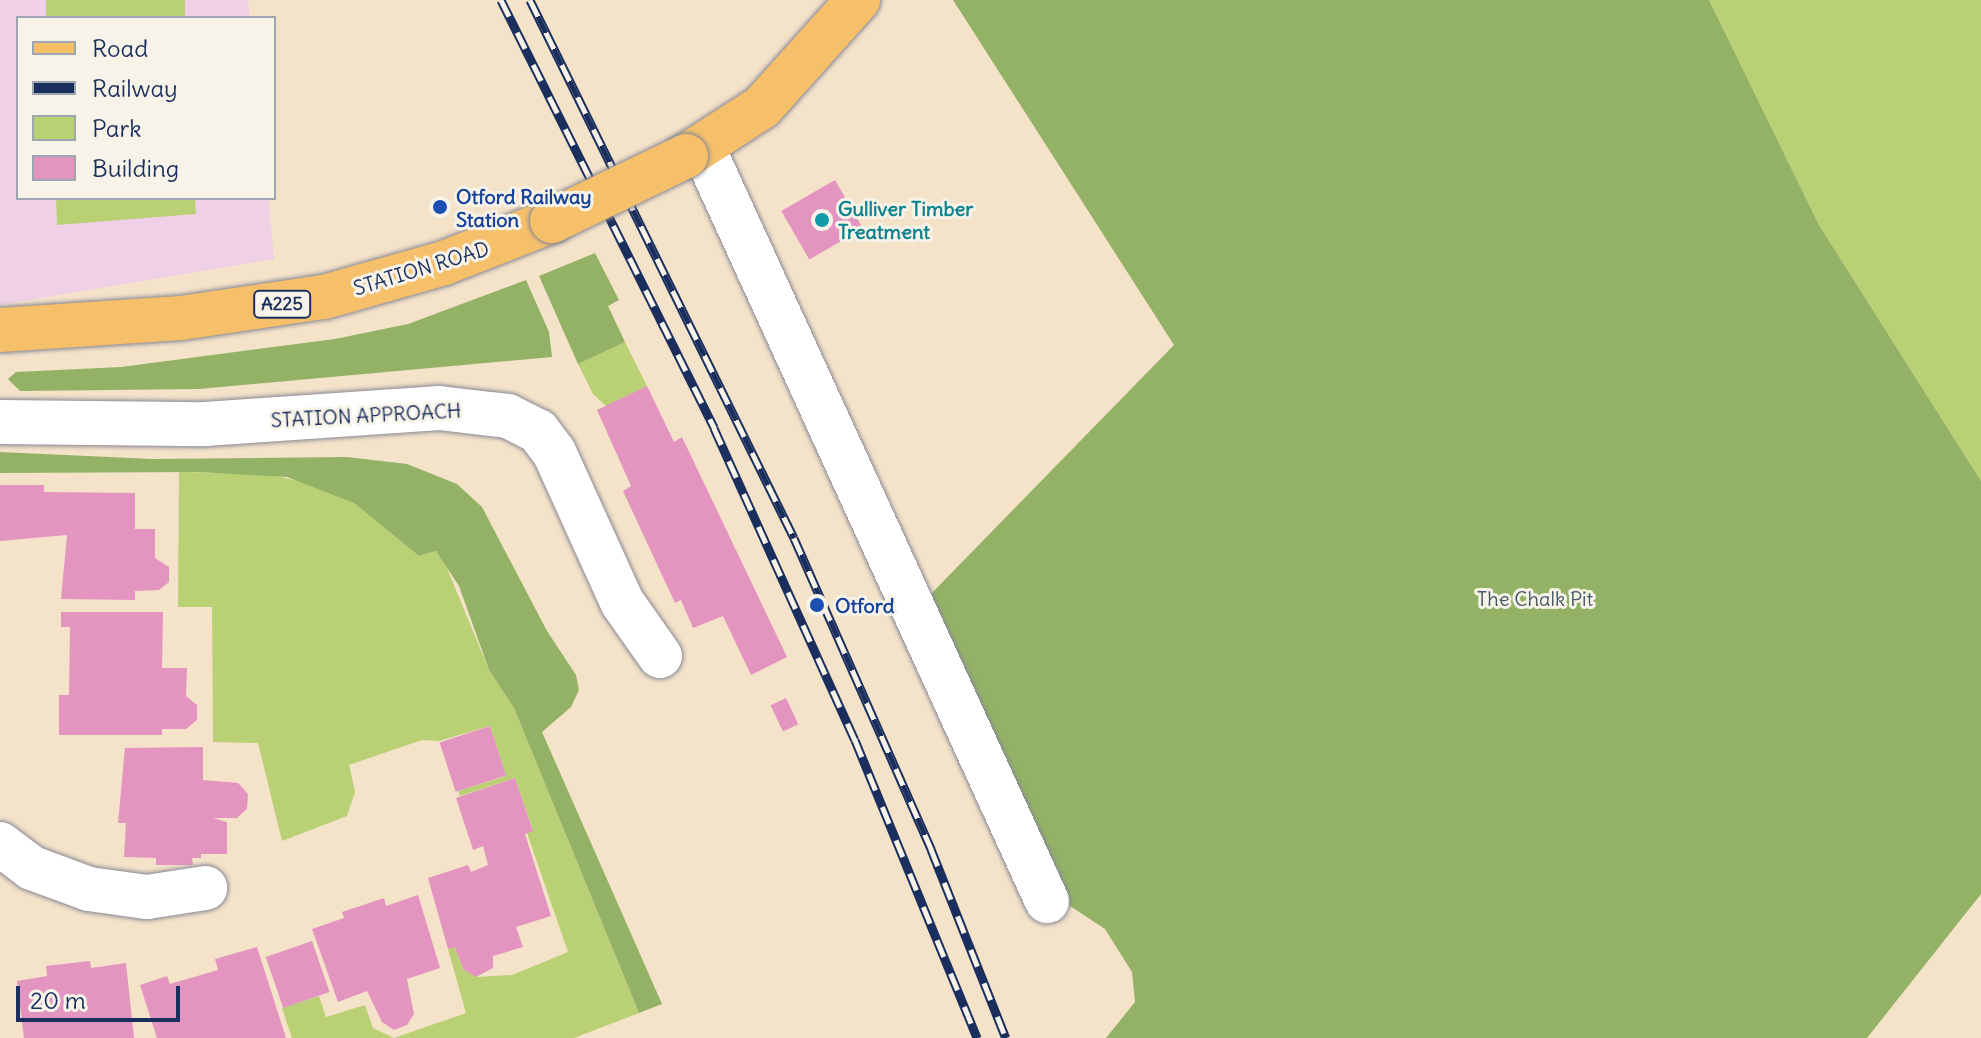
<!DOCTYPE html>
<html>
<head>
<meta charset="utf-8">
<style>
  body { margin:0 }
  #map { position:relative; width:1981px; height:1038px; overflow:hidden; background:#f4e2c9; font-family:Delius,sans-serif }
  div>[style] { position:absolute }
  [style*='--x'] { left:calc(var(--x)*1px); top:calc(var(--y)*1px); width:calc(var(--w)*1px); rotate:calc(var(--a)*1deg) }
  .built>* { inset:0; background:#efd0e6 }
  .green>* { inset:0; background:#bad074; transform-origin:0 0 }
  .forest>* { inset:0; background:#93b266 }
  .building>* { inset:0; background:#e395c0; transform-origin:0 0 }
  .roads { filter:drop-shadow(0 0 2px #888894) drop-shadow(0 0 2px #888894) }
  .minor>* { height:44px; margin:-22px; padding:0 22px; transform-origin:22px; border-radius:22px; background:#fff }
  .major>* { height:44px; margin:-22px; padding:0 22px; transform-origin:22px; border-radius:22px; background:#f6c06b }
  .rail>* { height:9px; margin-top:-4.5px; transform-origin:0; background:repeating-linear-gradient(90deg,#f7f3e8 0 18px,#1b2f5e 0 36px); box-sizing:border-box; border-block:2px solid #1b2f5e }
  .bridges { filter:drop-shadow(0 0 2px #888894) drop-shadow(0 0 2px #888894) }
  .major-bridge>* { height:44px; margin:-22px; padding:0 22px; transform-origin:22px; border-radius:22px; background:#f6c06b }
  .dots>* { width:22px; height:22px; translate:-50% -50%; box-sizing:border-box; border:4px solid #f7f3e8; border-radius:50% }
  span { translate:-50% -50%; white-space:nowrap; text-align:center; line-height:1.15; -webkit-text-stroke:6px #f7f3e8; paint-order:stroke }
  .shield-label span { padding:2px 6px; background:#f7f3e8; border:2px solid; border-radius:6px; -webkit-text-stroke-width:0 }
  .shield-label { font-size:18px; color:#1b2f5e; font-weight:700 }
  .transit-label { font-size:20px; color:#164399; font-weight:700 }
  .left { translate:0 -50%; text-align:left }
  .culture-label { font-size:20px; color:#0d838f; font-weight:700 }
  .street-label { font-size:20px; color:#1b2f5e }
  .park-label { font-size:20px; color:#435764 }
  .legend { position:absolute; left:16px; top:16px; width:260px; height:184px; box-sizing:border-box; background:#f7f3e8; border:2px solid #9fa5b1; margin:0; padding:10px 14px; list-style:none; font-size:24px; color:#1b2f5e }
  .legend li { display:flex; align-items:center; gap:16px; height:40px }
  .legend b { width:40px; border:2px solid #9fa5b1 }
  .scale { position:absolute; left:16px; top:986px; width:164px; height:36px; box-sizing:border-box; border:4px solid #1b2f5e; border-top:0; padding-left:10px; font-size:24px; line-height:28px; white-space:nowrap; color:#1b2f5e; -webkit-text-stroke:6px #f7f3e8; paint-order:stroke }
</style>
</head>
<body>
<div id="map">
  <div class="built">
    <i style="clip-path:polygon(0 0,248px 0,250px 18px,18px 18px,18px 198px,268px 198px,274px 259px,0 305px)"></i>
  </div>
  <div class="green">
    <i style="left:46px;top:0;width:139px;height:18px"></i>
    <i style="clip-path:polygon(1709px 0,1981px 0,1981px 481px,1819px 225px)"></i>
    <i style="clip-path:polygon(56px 198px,195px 198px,196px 214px,57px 225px)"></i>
    <i style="clip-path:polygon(625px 342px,647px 386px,606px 406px,593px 394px,578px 364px)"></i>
    <i style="clip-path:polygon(179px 472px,263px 473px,311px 484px,354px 503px,419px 556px,436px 551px,444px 561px,489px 670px,514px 708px,639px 1013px,574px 1038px,292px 1038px,282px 1008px,319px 996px,326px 1017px,365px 1005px,373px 1028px,394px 1038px,466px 1013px,448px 949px,455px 947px,463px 969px,477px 977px,512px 975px,568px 952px,527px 833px,533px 830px,515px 778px,460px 796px,458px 791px,506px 776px,490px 726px,439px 741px,422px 740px,349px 765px,355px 792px,347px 816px,282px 841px,258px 743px,213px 742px,212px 607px,178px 607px)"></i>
  </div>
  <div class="forest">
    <i style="clip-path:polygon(953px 0,1709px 0,1819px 225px,1981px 481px,1981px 894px,1867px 1038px,1106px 1038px,1135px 1002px,1132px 972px,1105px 929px,1067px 904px,926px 599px,1174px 345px)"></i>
    <i style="clip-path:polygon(595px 253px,619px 300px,608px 306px,625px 342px,578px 364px,539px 276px)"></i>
    <i style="clip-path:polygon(526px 280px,549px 332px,552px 357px,199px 389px,20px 391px,8px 379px,16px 372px,121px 367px,335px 339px,408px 324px)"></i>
    <i style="clip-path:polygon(0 452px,153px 459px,347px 457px,407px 464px,457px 484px,482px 507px,547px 631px,576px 675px,579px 690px,571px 707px,542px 732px,662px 1004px,639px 1013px,514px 708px,489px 670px,459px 586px,436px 551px,419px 556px,354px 503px,287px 477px,199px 472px,0 473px)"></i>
  </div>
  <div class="building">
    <i style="left:835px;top:180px;width:56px;height:62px;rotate:60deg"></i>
    <i style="clip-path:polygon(647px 386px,674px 442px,682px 437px,787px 657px,751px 675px,723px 616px,693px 628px,681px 600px,675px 603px,623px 491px,631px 486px,597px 410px)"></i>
    <i style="clip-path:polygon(0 485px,44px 485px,44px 492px,135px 493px,135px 529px,155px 529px,155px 558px,169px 567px,169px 582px,159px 590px,135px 591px,135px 600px,61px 599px,67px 535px,0 541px)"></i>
    <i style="clip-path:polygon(61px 612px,163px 612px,162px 668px,187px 668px,186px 696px,197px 705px,197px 720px,186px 729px,162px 729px,162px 735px,59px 735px,59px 695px,69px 695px,70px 627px,61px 627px)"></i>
    <i style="left:786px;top:698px;width:29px;height:17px;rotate:65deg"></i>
    <i style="left:490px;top:726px;width:52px;height:53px;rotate:72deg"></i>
    <i style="clip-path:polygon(203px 747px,203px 780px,238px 783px,248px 794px,247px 809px,237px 818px,213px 818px,227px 822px,227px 854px,201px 854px,201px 858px,192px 858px,193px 865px,156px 865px,156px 858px,124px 857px,126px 823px,118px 823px,125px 748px)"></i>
    <i style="clip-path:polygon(515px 778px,533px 831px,525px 834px,551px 916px,516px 927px,523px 947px,493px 956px,493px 968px,476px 977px,463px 969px,455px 947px,448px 949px,428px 878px,468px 865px,471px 872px,488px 865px,483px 846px,473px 850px,456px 798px)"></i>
    <i style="clip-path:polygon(418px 895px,440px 968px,407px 979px,414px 1014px,407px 1025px,394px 1030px,382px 1022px,367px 991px,338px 1002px,312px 929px,344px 918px,342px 912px,384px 898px,386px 906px)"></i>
    <i style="left:312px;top:941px;width:54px;height:49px;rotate:71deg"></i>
    <i style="clip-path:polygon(257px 947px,286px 1038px,157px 1038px,140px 985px,167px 976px,170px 984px,218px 970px,215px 959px)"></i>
    <i style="clip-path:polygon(90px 961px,91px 968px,126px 963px,134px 1038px,24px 1038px,17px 981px,47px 976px,46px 966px)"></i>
  </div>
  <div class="roads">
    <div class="minor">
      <i style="--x:703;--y:148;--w:828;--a:65.45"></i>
      <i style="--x:0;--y:422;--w:205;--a:0.6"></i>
      <i style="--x:205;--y:424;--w:235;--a:-3.9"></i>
      <i style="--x:439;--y:408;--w:69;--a:6.6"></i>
      <i style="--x:508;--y:416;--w:34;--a:27"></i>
      <i style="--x:538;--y:431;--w:26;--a:53"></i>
      <i style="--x:554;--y:452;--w:165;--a:65.6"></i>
      <i style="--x:622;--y:602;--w:66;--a:54.9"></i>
      <i style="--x:0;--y:844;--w:40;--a:37"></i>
      <i style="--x:32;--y:868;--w:61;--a:20.2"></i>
      <i style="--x:89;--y:889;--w:59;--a:7.9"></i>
      <i style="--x:147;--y:897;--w:59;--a:-8.8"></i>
    </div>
    <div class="major">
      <i style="--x:686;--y:156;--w:90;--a:-32.8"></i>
      <i style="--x:762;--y:107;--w:144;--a:-48.1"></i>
      <i style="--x:0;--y:330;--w:181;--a:-3.8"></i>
      <i style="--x:181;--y:318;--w:145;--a:-8.4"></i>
      <i style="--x:324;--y:297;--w:125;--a:-15.8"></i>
      <i style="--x:444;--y:263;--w:116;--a:-21.3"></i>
    </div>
  </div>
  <div class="rail">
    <i style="--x:501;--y:0;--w:478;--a:63.5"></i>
    <i style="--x:714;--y:428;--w:342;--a:65.7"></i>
    <i style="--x:855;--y:740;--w:322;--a:67.7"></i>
    <i style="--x:530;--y:0;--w:599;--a:63.86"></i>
    <i style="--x:794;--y:538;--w:340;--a:66.2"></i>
    <i style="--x:931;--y:849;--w:203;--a:68.4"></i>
  </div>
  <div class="bridges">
    <div class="major-bridge">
      <i style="--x:552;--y:221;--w:149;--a:-25.9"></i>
    </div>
  </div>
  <div class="dots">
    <i style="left:440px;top:207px;background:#1a4fb4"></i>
    <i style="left:822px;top:220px;background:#0f9aa8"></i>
    <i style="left:817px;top:605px;background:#1a4fb4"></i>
  </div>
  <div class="shield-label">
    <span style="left:282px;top:304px">A225</span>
  </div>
  <div class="transit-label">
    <span class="left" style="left:456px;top:208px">Otford Railway<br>Station</span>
    <span class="left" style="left:835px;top:605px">Otford</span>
  </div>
  <div class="culture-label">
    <span class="left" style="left:838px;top:220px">Gulliver Timber<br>Treatment</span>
  </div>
  <div class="street-label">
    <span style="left:421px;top:268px;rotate:-17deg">STATION ROAD</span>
    <span style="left:366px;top:415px;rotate:-3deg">STATION APPROACH</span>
  </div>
  <div class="park-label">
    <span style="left:1535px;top:598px">The Chalk Pit</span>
  </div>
  <ul class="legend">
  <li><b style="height:10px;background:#f6c06b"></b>Road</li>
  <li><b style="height:10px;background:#1b2f5e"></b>Railway</li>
  <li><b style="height:22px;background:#bad074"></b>Park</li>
  <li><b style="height:22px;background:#e395c0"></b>Building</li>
  </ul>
  <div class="scale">20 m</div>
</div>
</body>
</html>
